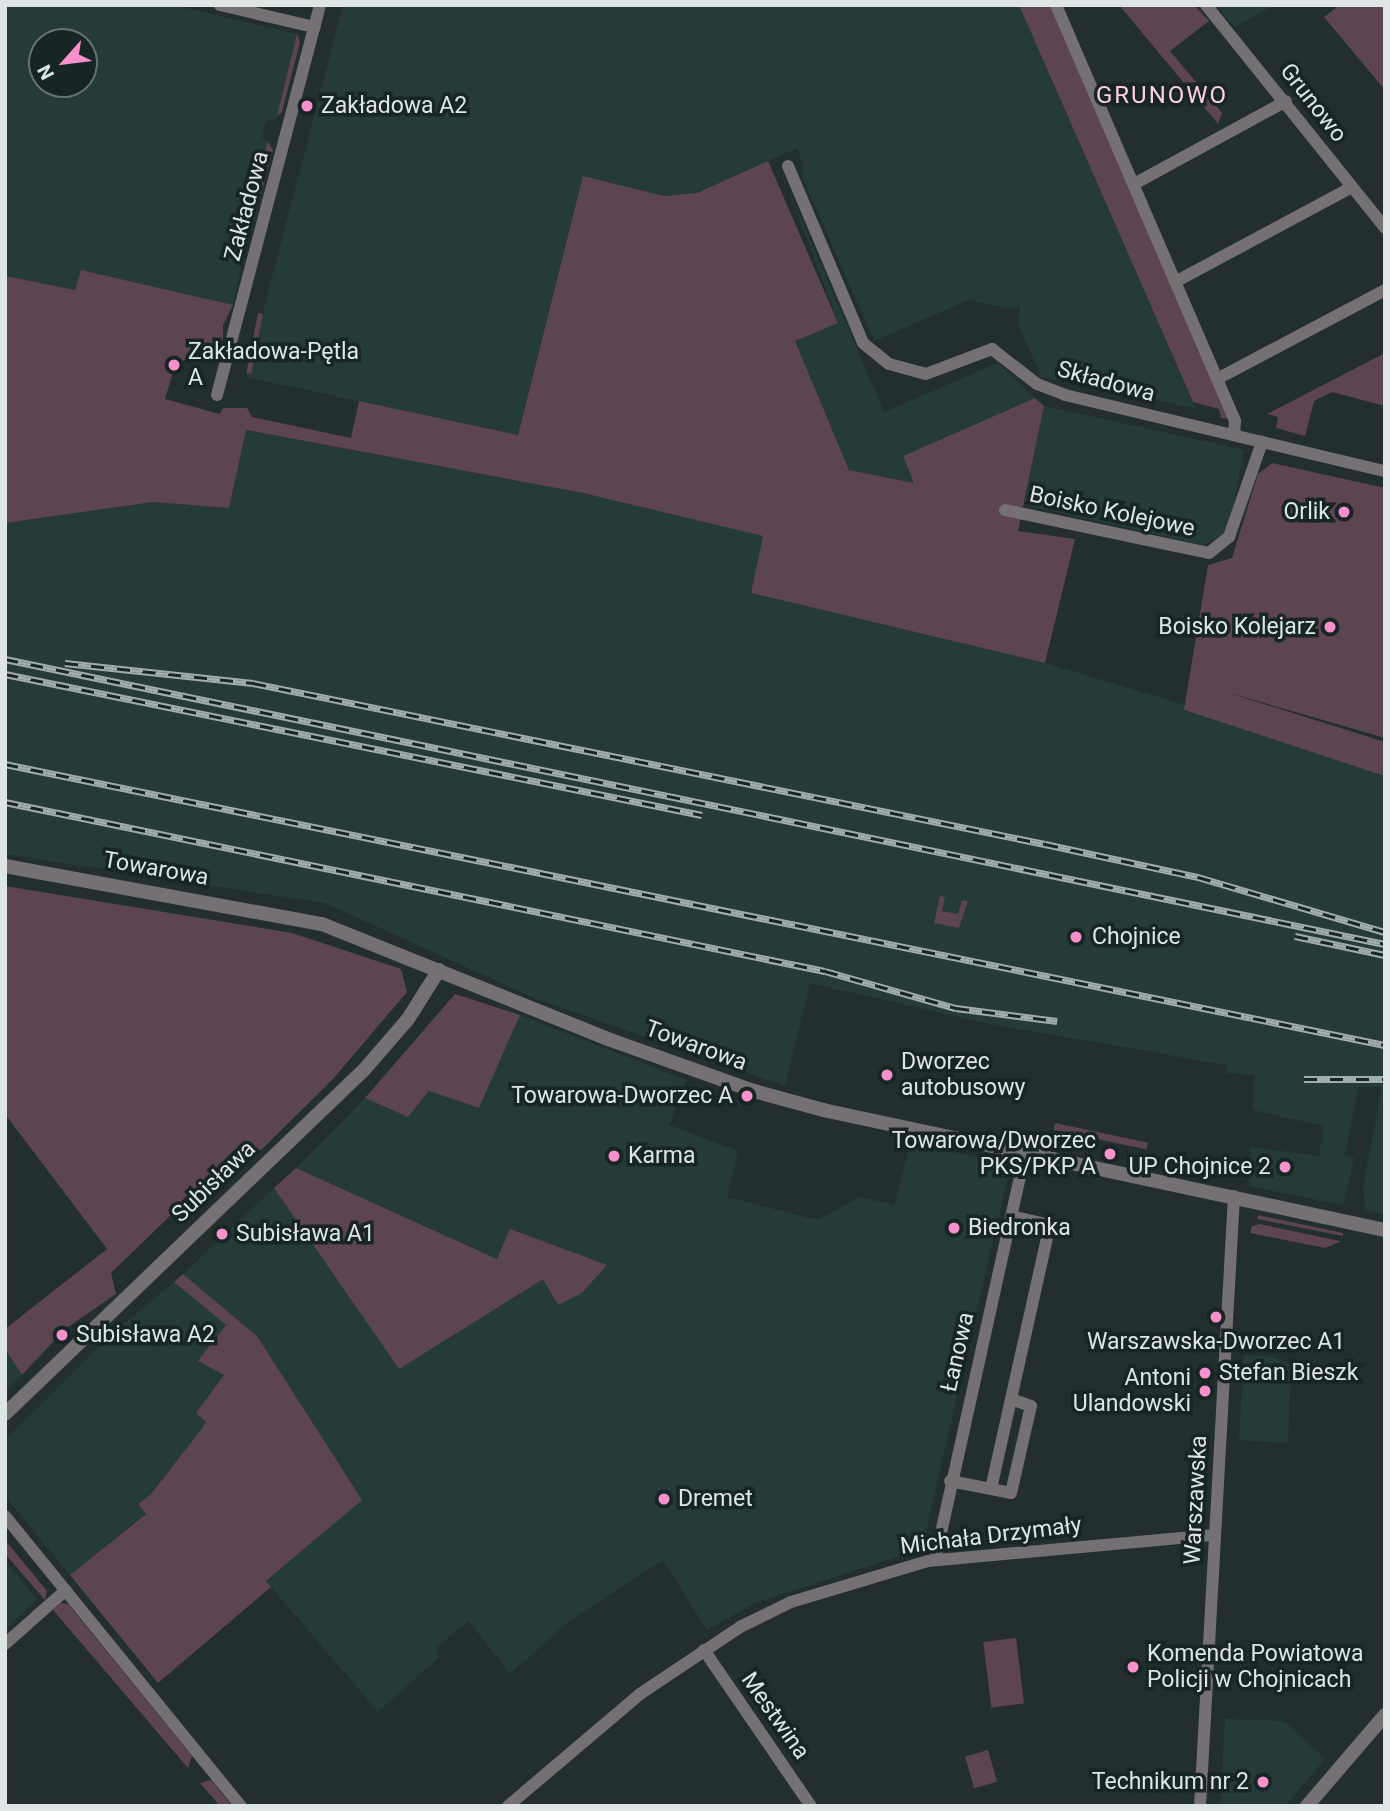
<!DOCTYPE html>
<html>
<head>
<meta charset="utf-8">
<style>
  body { margin:0 }
  #map { position:relative; width:1390px; height:1811px; overflow:hidden; background:#222f2e; font-family:Roboto,sans-serif }
  div>[style] { position:absolute }
  [style*='--x'] { left:calc(var(--x)*1px); top:calc(var(--y)*1px); width:calc(var(--w)*1px); rotate:calc(var(--a)*1deg) }
  .built>* { inset:0; background:#253b3a }
  .green>* { inset:0; background:#5d4451; transform-origin:0 0 }
  .minor>* { height:12px; margin:-6px; padding:0 6px; transform-origin:6px; border-radius:6px; background:#757073 }
  .tertiary>* { height:14px; margin:-7px; padding:0 7px; transform-origin:7px; border-radius:7px; background:#757073 }
  .rail>* { height:7px; margin-top:-3.5px; transform-origin:0; background:repeating-linear-gradient(90deg,#182525 0 13px,#a3acac 0 26px); box-sizing:border-box; border-block:2px solid #a3acac }
  .dots>* { width:19px; height:19px; translate:-50% -50%; box-sizing:border-box; border:4px solid #182525; border-radius:50% }
  span { translate:-50% -50%; white-space:nowrap; text-align:center; line-height:1.15; -webkit-text-stroke:7px #182525; paint-order:stroke }
  .street-label { font-size:23px; color:#dde5e5 }
  .poi-label { font-size:23px; color:#dde5e5 }
  .left { translate:0 -50%; text-align:left }
  .right { translate:-100% -50%; text-align:right }
  .neighbourhood-label { font-size:24px; color:#fbcee6; letter-spacing:2px }
  .frame { position:absolute; inset:0; border:7px solid #dde5e5; pointer-events:none }
  .north { position:absolute; left:28px; top:28px; width:70px; height:70px; box-sizing:border-box; background:#182525; border:2px solid #677272; border-radius:50%; rotate:242deg; font-size:19px; font-weight:700; line-height:28px; text-align:center; color:#dde5e5 }
  .north::after { content:''; display:block; margin:auto; width:24px; height:32px; background:#f890cc; clip-path:polygon(50% 0,100% 100%,50% 72%,0 100%) }
</style>
</head>
<body>
<div id="map">
  <div class="built">
    <i style="clip-path:polygon(evenodd,5px 5px,173px 5px,297px 34px,277px 118px,266px 122px,262px 138px,268px 141px,233px 305px,81px 270px,76px 290px,5px 276px,5px 5px,42px 42px,84px 42px,84px 84px,42px 84px,42px 42px)"></i>
    <i style="clip-path:polygon(343px 5px,1019px 5px,1195px 408px,1041px 377px,1018px 323px,1020px 305px,1011px 309px,969px 300px,874px 341px,801px 174px,804px 166px,797px 148px,697px 193px,664px 196px,583px 176px,518px 435px,246px 377px)"></i>
    <i style="clip-path:polygon(1216px 5px,1274px 5px,1235px 27px)"></i>
    <i style="clip-path:polygon(788px 188px,884px 412px,998px 363px,1035px 398px,903px 456px,914px 483px,849px 470px,795px 341px,838px 322px)"></i>
    <i style="clip-path:polygon(1044px 406px,1244px 450px,1232px 513px,1222px 537px,1204px 545px,1024px 505px)"></i>
    <i style="clip-path:polygon(245px 430px,583px 493px,764px 536px,751px 593px,1045px 663px,1185px 705px,1185px 711px,1385px 776px,1385px 1214px,1365px 1210px,1363px 1188px,1382px 1087px,1359px 1087px,1345px 1155px,1354px 1158px,1343px 1205px,1249px 1186px,1251px 1147px,1319px 1156px,1324px 1126px,1253px 1110px,1254px 1075px,1227px 1073px,1227px 1065px,991px 1024px,810px 983px,785px 1086px,534px 998px,325px 903px,5px 854px,5px 523px,153px 502px,228px 508px)"></i>
    <i style="clip-path:polygon(520px 1015px,686px 1080px,669px 1125px,738px 1151px,727px 1197px,817px 1220px,860px 1197px,894px 1205px,911px 1142px,1000px 1163px,1008px 1176px,922px 1549px,754px 1603px,707px 1630px,663px 1560px,569px 1621px,510px 1674px,469px 1621px,437px 1647px,439px 1657px,378px 1712px,266px 1581px,361px 1500px,257px 1336px,183px 1274px,274px 1188px,298px 1223px,544px 1279px,582px 1293px,607px 1265px,497px 1259px,296px 1168px,365px 1098px,408px 1117px,429px 1091px,479px 1108px)"></i>
    <i style="clip-path:polygon(174px 1282px,226px 1325px,199px 1361px,224px 1375px,196px 1413px,207px 1422px,203px 1427px,151px 1494px,138px 1503px,146px 1513px,70px 1575px,5px 1496px,5px 1440px,113px 1333px)"></i>
    <i style="clip-path:polygon(5px 1349px,22px 1375px,5px 1392px)"></i>
    <i style="clip-path:polygon(1244px 1355px,1275px 1357px,1291px 1366px,1288px 1443px,1239px 1440px)"></i>
    <i style="clip-path:polygon(5px 1561px,37px 1599px,5px 1630px)"></i>
    <i style="clip-path:polygon(1225px 1719px,1284px 1721px,1325px 1759px,1285px 1806px,1220px 1806px)"></i>
  </div>
  <div class="green">
    <i style="clip-path:polygon(1019px 5px,1050px 5px,1228px 419px,1221px 418px,1219px 409px,1193px 402px)"></i>
    <i style="clip-path:polygon(1119px 5px,1194px 5px,1209px 21px,1170px 51px,1222px 113px,1218px 124px)"></i>
    <i style="clip-path:polygon(1340px 5px,1385px 5px,1385px 90px,1324px 17px)"></i>
    <i style="clip-path:polygon(297px 34px,300px 42px,282px 112px,277px 116px)"></i>
    <i style="clip-path:polygon(268px 141px,273px 150px,252px 228px,247px 227px)"></i>
    <i style="clip-path:polygon(768px 161px,838px 323px,795px 341px,849px 470px,914px 483px,903px 456px,1035px 398px,1044px 406px,1018px 531px,1075px 539px,1045px 663px,751px 593px,763px 536px,583px 493px,246px 430px,229px 508px,153px 502px,5px 523px,5px 276px,75px 290px,81px 270px,233px 305px,223px 325px,223px 339px,175px 365px,165px 399px,220px 414px,223px 408px,247px 408px,252px 417px,351px 438px,359px 401px,518px 435px,583px 176px,664px 196px,697px 193px)"></i>
    <i style="left:258px;top:313px;width:5px;height:61px;rotate:11deg"></i>
    <i style="clip-path:polygon(1385px 353px,1385px 406px,1332px 392px,1314px 401px,1305px 436px,1276px 428px,1278px 417px,1267px 414px)"></i>
    <i style="clip-path:polygon(1272px 463px,1385px 488px,1385px 738px,1226px 692px,1385px 742px,1385px 776px,1184px 710px,1208px 565px,1232px 558px,1258px 474px)"></i>
    <i style="clip-path:polygon(5px 886px,292px 933px,401px 969px,407px 992px,333px 1079px,253px 1158px,237px 1151px,111px 1273px,116px 1294px,65px 1329px,22px 1375px,5px 1349px,5px 1329px,107px 1249px,5px 1114px)"></i>
    <i style="clip-path:polygon(940px 896px,945px 897px,942px 911px,958px 914px,962px 900px,968px 901px,959px 928px,934px 923px)"></i>
    <i style="clip-path:polygon(455px 994px,520px 1015px,479px 1108px,429px 1091px,408px 1117px,365px 1098px)"></i>
    <i style="left:1055px;top:1123px;width:95px;height:7px;rotate:12deg"></i>
    <i style="clip-path:polygon(296px 1168px,497px 1259px,510px 1229px,607px 1265px,582px 1293px,558px 1305px,543px 1279px,399px 1369px,274px 1188px)"></i>
    <i style="clip-path:polygon(1258px 1215px,1343px 1233px,1343px 1236px,1257px 1219px)"></i>
    <i style="clip-path:polygon(1260px 1224px,1340px 1241px,1340px 1242px,1325px 1248px,1250px 1233px,1252px 1226px)"></i>
    <i style="clip-path:polygon(183px 1274px,257px 1336px,362px 1500px,266px 1581px,271px 1587px,158px 1683px,70px 1575px,146px 1514px,138px 1504px,151px 1494px,203px 1427px,206px 1422px,196px 1413px,224px 1375px,198px 1361px,226px 1325px,174px 1282px)"></i>
    <i style="clip-path:polygon(5px 1540px,47px 1591px,45px 1600px,5px 1554px)"></i>
    <i style="clip-path:polygon(61px 1603px,68px 1604px,192px 1756px,188px 1768px,53px 1610px)"></i>
    <i style="left:1016px;top:1638px;width:66px;height:33px;rotate:83deg"></i>
    <i style="left:988px;top:1750px;width:33px;height:24px;rotate:74deg"></i>
    <i style="clip-path:polygon(211px 1780px,232px 1806px,220px 1806px,200px 1783px)"></i>
  </div>
  <div class="minor">
    <i style="--x:220;--y:5;--w:97;--a:13.2"></i>
    <i style="--x:1056;--y:5;--w:453;--a:66.7"></i>
    <i style="--x:1235;--y:421;--w:14;--a:94"></i>
    <i style="--x:1206;--y:5;--w:286;--a:51.2"></i>
    <i style="--x:788;--y:166;--w:192;--a:67"></i>
    <i style="--x:863;--y:343;--w:33;--a:39"></i>
    <i style="--x:889;--y:364;--w:38;--a:15"></i>
    <i style="--x:926;--y:374;--w:71;--a:-20.7"></i>
    <i style="--x:992;--y:349;--w:57;--a:37.9"></i>
    <i style="--x:1037;--y:384;--w:30;--a:21"></i>
    <i style="--x:1065;--y:395;--w:329;--a:13.4"></i>
    <i style="--x:1134;--y:184;--w:173;--a:-28.6"></i>
    <i style="--x:1175;--y:282;--w:201;--a:-28.2"></i>
    <i style="--x:1217;--y:379;--w:190;--a:-27.9"></i>
    <i style="--x:217;--y:395;--w:403;--a:-75.2"></i>
    <i style="--x:1005;--y:510;--w:208;--a:11.9"></i>
    <i style="--x:1209;--y:553;--w:26;--a:-39"></i>
    <i style="--x:1229;--y:537;--w:101;--a:-70.8"></i>
    <i style="--x:950;--y:1481;--w:62;--a:11.1"></i>
    <i style="--x:1011;--y:1493;--w:89;--a:-77.1"></i>
    <i style="--x:1031;--y:1406;--w:21;--a:-161"></i>
    <i style="--x:1011;--y:1399;--w:178;--a:-77.4"></i>
    <i style="--x:1050;--y:1225;--w:40;--a:-167"></i>
    <i style="--x:991;--y:1489;--w:92;--a:-77.5"></i>
    <i style="--x:5;--y:1516;--w:374;--a:50.9"></i>
    <i style="--x:935;--y:1560;--w:417;--a:-77.5"></i>
    <i style="--x:5;--y:1644;--w:81;--a:-41.5"></i>
    <i style="--x:704;--y:1650;--w:189;--a:55.6"></i>
    <i style="--x:508;--y:1806;--w:173;--a:-40.3"></i>
    <i style="--x:640;--y:1694;--w:120;--a:-33.8"></i>
    <i style="--x:740;--y:1627;--w:57;--a:-26.1"></i>
    <i style="--x:791;--y:1602;--w:143;--a:-16.7"></i>
    <i style="--x:928;--y:1561;--w:288;--a:-5.2"></i>
    <i style="--x:1200;--y:1806;--w:611;--a:-86.81"></i>
  </div>
  <div class="tertiary">
    <i style="--x:5;--y:866;--w:322;--a:10.4"></i>
    <i style="--x:322;--y:924;--w:305;--a:21.9"></i>
    <i style="--x:605;--y:1038;--w:158;--a:19.6"></i>
    <i style="--x:754;--y:1091;--w:72;--a:15.4"></i>
    <i style="--x:823;--y:1110;--w:575;--a:12.05"></i>
    <i style="--x:5;--y:1414;--w:496;--a:-43.8"></i>
    <i style="--x:363;--y:1071;--w:69;--a:-49.1"></i>
    <i style="--x:408;--y:1019;--w:58;--a:-57.7"></i>
    <i style="--x:1307;--y:1806;--w:120;--a:-49.4"></i>
  </div>
  <div class="rail">
    <i style="--x:5;--y:659;--w:1409;--a:11.67"></i>
    <i style="--x:65;--y:663;--w:189;--a:6.1"></i>
    <i style="--x:253;--y:683;--w:808;--a:11.49"></i>
    <i style="--x:1045;--y:844;--w:157;--a:12.2"></i>
    <i style="--x:1198;--y:877;--w:195;--a:16.4"></i>
    <i style="--x:5;--y:674;--w:711;--a:11.44"></i>
    <i style="--x:5;--y:764;--w:1408;--a:11.51"></i>
    <i style="--x:5;--y:802;--w:837;--a:11.65"></i>
    <i style="--x:825;--y:971;--w:136;--a:15.8"></i>
    <i style="--x:956;--y:1008;--w:102;--a:7.3"></i>
    <i style="--x:1295;--y:936;--w:92;--a:11.9"></i>
    <i style="--x:1304;--y:1079;--w:81;--a:0"></i>
  </div>
  <div class="dots">
    <i style="left:307px;top:106px;background:#f890cc"></i>
    <i style="left:174px;top:365px;background:#f890cc"></i>
    <i style="left:1344px;top:512px;background:#f890cc"></i>
    <i style="left:1330px;top:627px;background:#f890cc"></i>
    <i style="left:1076px;top:937px;background:#f890cc"></i>
    <i style="left:887px;top:1075px;background:#f890cc"></i>
    <i style="left:747px;top:1096px;background:#f890cc"></i>
    <i style="left:1110px;top:1154px;background:#f890cc"></i>
    <i style="left:614px;top:1156px;background:#f890cc"></i>
    <i style="left:1285px;top:1167px;background:#f890cc"></i>
    <i style="left:954px;top:1228px;background:#f890cc"></i>
    <i style="left:222px;top:1234px;background:#f890cc"></i>
    <i style="left:1216px;top:1317px;background:#f890cc"></i>
    <i style="left:62px;top:1335px;background:#f890cc"></i>
    <i style="left:1205px;top:1373px;background:#f890cc"></i>
    <i style="left:1205px;top:1391px;background:#f890cc"></i>
    <i style="left:664px;top:1499px;background:#f890cc"></i>
    <i style="left:1133px;top:1667px;background:#f890cc"></i>
    <i style="left:1263px;top:1782px;background:#f890cc"></i>
  </div>
  <div class="street-label">
    <span style="left:1313px;top:103px;rotate:52deg">Grunowo</span>
    <span style="left:247px;top:206px;rotate:-75deg">Zakładowa</span>
    <span style="left:1106px;top:382px;rotate:15deg">Składowa</span>
    <span style="left:1112px;top:512px;rotate:12deg">Boisko Kolejowe</span>
    <span style="left:156px;top:869px;rotate:10deg">Towarowa</span>
    <span style="left:696px;top:1046px;rotate:20deg">Towarowa</span>
    <span style="left:214px;top:1182px;rotate:-44deg">Subisława</span>
    <span style="left:958px;top:1352px;rotate:-77deg">Łanowa</span>
    <span style="left:1196px;top:1500px;rotate:-87deg">Warszawska</span>
    <span style="left:991px;top:1536px;rotate:-7deg">Michała Drzymały</span>
    <span style="left:775px;top:1716px;rotate:55deg">Mestwina</span>
  </div>
  <div class="poi-label">
    <span class="left" style="left:321px;top:106px">Zakładowa A2</span>
    <span class="left" style="left:188px;top:365px">Zakładowa-Pętla<br>A</span>
    <span class="right" style="left:1330px;top:512px">Orlik</span>
    <span class="right" style="left:1316px;top:627px">Boisko Kolejarz</span>
    <span class="left" style="left:1092px;top:937px">Chojnice</span>
    <span class="left" style="left:901px;top:1075px">Dworzec<br>autobusowy</span>
    <span class="right" style="left:733px;top:1096px">Towarowa-Dworzec A</span>
    <span class="right" style="left:1096px;top:1154px">Towarowa/Dworzec<br>PKS/PKP A</span>
    <span class="left" style="left:628px;top:1156px">Karma</span>
    <span class="right" style="left:1271px;top:1167px">UP Chojnice 2</span>
    <span class="left" style="left:968px;top:1228px">Biedronka</span>
    <span class="left" style="left:236px;top:1234px">Subisława A1</span>
    <span class="left" style="left:76px;top:1335px">Subisława A2</span>
    <span style="left:1216px;top:1342px">Warszawska-Dworzec A1</span>
    <span class="left" style="left:1219px;top:1373px">Stefan Bieszk</span>
    <span class="right" style="left:1191px;top:1391px">Antoni<br>Ulandowski</span>
    <span class="left" style="left:678px;top:1499px">Dremet</span>
    <span class="left" style="left:1147px;top:1667px">Komenda Powiatowa<br>Policji w Chojnicach</span>
    <span class="right" style="left:1249px;top:1782px">Technikum nr 2</span>
  </div>
  <div class="neighbourhood-label">
    <span style="left:1162px;top:96px">GRUNOWO</span>
  </div>
  <div class="frame"></div>
  <div class="north">N</div>
</div>
</body>
</html>
